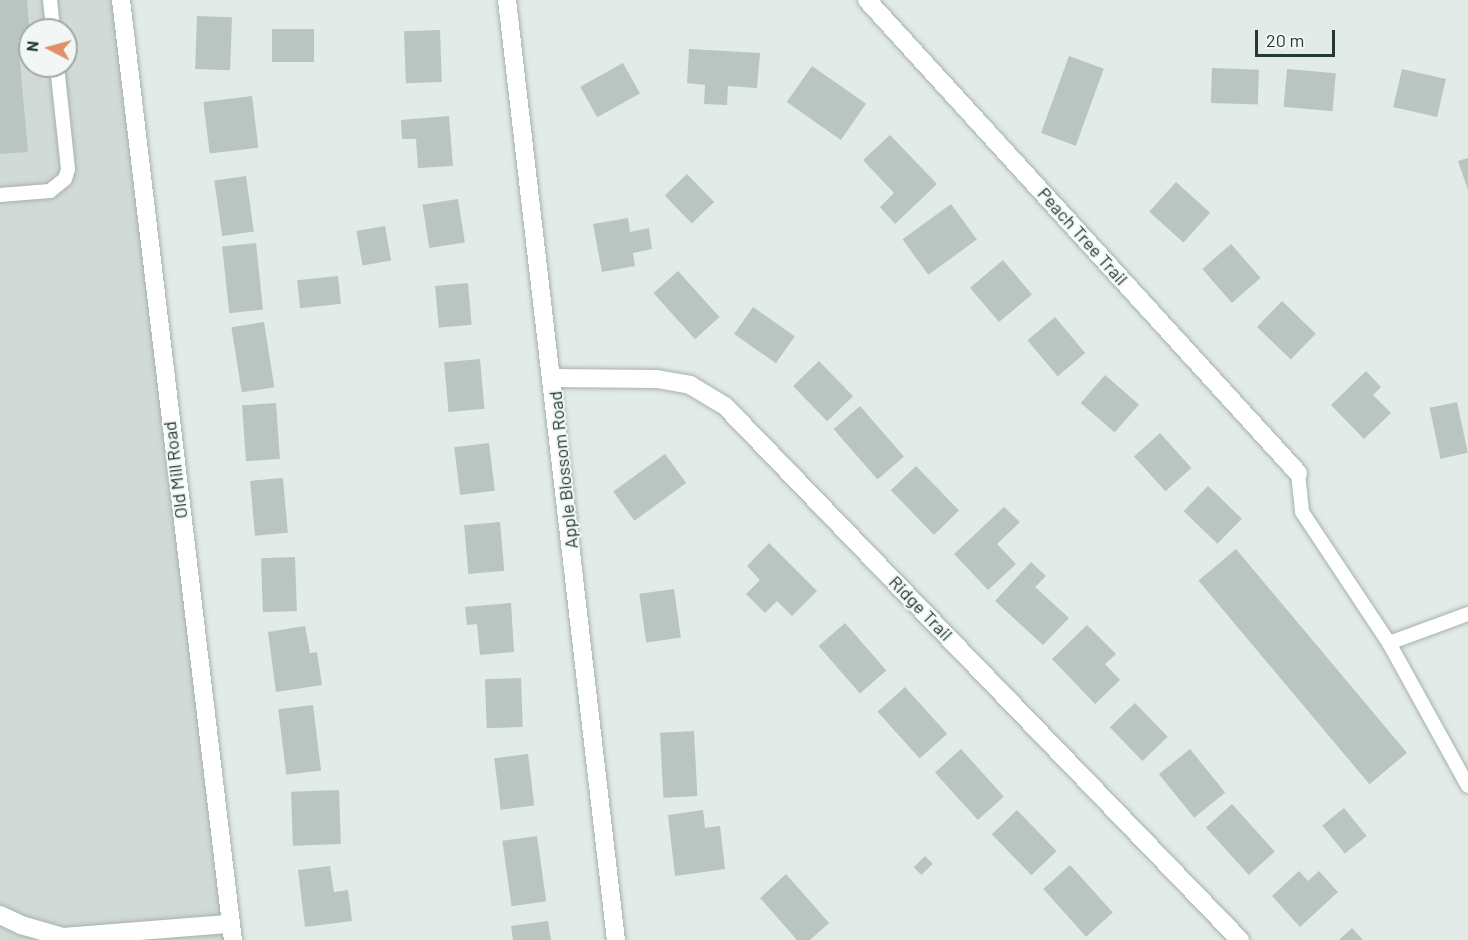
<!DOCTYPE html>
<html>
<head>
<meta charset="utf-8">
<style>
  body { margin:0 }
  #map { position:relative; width:1468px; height:940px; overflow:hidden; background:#e2ebe7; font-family:Barlow,sans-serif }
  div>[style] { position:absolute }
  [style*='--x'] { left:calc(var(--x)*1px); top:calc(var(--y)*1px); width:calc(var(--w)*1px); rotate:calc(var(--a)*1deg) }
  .built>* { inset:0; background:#d1dad6 }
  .building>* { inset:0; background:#b8c5c1; transform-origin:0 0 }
  .roads { filter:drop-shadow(0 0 2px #a5b2ae) drop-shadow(0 0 2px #a5b2ae) }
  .service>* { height:14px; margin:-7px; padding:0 7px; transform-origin:7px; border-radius:7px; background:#fff }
  .minor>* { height:18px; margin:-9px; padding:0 9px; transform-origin:9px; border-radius:9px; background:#fff }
  .tertiary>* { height:18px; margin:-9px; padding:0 9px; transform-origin:9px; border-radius:9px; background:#fff }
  span { translate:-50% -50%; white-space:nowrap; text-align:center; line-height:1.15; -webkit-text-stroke:4.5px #f2f7f5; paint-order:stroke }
  .street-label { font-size:18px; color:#243935 }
  .north { position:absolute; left:18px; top:18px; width:60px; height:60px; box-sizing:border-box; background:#f2f7f5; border:2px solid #a0aba8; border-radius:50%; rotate:276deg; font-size:16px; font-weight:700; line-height:24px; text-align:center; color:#243935 }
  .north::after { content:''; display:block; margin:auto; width:21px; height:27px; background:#e28f69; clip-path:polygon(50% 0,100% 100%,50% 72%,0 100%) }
  .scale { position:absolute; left:1255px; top:30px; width:80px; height:27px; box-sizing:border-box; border:3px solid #243935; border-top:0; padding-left:8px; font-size:18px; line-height:21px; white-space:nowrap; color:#243935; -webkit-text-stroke:4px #f2f7f5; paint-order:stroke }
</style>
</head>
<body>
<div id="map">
  <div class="built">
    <i style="clip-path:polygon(evenodd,0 0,121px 0,233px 940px,0 940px,0 0,30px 30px,66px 30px,66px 66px,30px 66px,30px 30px)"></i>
  </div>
  <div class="building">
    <i style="clip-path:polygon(0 0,27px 0,30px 39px,18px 40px,28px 152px,0 154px)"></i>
    <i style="left:197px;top:16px;width:35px;height:53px;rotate:2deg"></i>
    <i style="left:272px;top:29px;width:42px;height:33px"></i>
    <i style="left:440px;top:30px;width:52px;height:36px;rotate:88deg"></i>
    <i style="clip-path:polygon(689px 49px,760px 53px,757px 88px,728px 86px,727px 105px,704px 104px,705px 85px,687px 83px)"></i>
    <i style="left:1069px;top:56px;width:37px;height:82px;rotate:20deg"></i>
    <i style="left:623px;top:63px;width:35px;height:49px;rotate:61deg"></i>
    <i style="left:812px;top:66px;width:66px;height:44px;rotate:35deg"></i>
    <i style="left:1212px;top:68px;width:47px;height:35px;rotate:2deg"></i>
    <i style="left:1287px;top:69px;width:49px;height:38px;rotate:5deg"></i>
    <i style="left:1402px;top:69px;width:45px;height:39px;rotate:13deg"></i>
    <i style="left:252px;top:96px;width:52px;height:49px;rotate:83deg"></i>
    <i style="clip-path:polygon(449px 116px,453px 166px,418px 168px,416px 139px,402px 139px,401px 120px)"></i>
    <i style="clip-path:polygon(890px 135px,937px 184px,895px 224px,880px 207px,894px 193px,863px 160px)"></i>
    <i style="clip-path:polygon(1468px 158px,1468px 190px,1458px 161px)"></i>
    <i style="left:687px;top:174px;width:39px;height:31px;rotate:46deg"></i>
    <i style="left:246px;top:176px;width:56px;height:32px;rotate:82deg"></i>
    <i style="left:1176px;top:182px;width:46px;height:40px;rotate:42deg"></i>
    <i style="left:458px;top:199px;width:44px;height:36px;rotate:81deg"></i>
    <i style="left:951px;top:204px;width:44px;height:60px;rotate:54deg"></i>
    <i style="clip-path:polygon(628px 218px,630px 232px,649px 228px,652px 249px,633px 253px,635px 266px,602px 272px,593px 224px)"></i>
    <i style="left:385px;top:226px;width:35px;height:29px;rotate:80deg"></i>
    <i style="left:256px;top:243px;width:67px;height:34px;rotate:84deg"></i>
    <i style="left:1231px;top:244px;width:45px;height:38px;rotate:49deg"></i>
    <i style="left:1003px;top:260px;width:45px;height:43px;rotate:50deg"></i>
    <i style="left:678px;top:271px;width:62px;height:33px;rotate:48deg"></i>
    <i style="left:338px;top:276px;width:28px;height:41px;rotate:84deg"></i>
    <i style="left:468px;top:283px;width:42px;height:33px;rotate:85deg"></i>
    <i style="left:1282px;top:301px;width:47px;height:36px;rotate:44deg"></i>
    <i style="left:753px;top:307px;width:51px;height:33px;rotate:35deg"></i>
    <i style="left:1055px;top:317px;width:47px;height:36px;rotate:50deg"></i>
    <i style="left:264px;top:322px;width:66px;height:33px;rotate:81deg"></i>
    <i style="left:480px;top:359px;width:50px;height:36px;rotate:85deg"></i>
    <i style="left:819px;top:361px;width:49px;height:36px;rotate:46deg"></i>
    <i style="clip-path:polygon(1366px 371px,1381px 387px,1373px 395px,1391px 413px,1364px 439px,1331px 405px)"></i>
    <i style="left:1105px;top:375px;width:45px;height:37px;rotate:41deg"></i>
    <i style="left:1457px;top:402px;width:52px;height:28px;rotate:78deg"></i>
    <i style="left:276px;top:403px;width:56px;height:34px;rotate:86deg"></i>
    <i style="left:860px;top:406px;width:67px;height:35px;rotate:49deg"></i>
    <i style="left:1160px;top:433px;width:47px;height:35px;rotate:48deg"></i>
    <i style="left:489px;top:443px;width:48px;height:35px;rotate:83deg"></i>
    <i style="left:665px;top:454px;width:36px;height:64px;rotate:54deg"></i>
    <i style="left:916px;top:466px;width:62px;height:35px;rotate:46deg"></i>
    <i style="left:283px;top:478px;width:55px;height:33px;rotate:85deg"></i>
    <i style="left:1208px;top:486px;width:47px;height:35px;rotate:44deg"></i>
    <i style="clip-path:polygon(1004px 507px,1020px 522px,997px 544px,1016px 564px,988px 590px,954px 554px)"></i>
    <i style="left:500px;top:522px;width:49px;height:36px;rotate:85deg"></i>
    <i style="clip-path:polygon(769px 543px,817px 591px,792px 616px,777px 601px,765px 613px,746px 594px,760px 580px,747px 566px)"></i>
    <i style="left:1236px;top:549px;width:266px;height:49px;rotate:50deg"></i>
    <i style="left:295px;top:557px;width:54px;height:34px;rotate:88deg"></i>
    <i style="clip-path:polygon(1031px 562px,1046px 576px,1035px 587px,1069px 618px,1043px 645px,995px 601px)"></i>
    <i style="left:674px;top:589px;width:49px;height:35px;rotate:82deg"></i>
    <i style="clip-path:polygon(511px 603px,514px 652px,480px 655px,477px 624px,467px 625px,465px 607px)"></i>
    <i style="left:845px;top:623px;width:63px;height:35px;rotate:49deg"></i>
    <i style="clip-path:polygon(1087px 625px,1116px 654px,1105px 664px,1120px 680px,1095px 704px,1052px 659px)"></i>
    <i style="clip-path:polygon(305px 626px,310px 653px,317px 652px,322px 685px,276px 692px,268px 632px)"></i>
    <i style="left:521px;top:678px;width:49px;height:36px;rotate:88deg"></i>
    <i style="left:905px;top:687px;width:63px;height:37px;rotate:48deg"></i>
    <i style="left:1135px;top:703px;width:47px;height:35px;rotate:46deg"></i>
    <i style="left:313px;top:705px;width:66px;height:35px;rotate:83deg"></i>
    <i style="left:694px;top:731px;width:65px;height:34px;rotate:87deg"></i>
    <i style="left:961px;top:749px;width:64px;height:35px;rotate:48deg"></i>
    <i style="left:1190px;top:749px;width:56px;height:40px;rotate:51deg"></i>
    <i style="left:528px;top:754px;width:52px;height:34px;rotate:83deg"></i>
    <i style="left:339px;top:790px;width:54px;height:48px;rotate:88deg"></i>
    <i style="left:1232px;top:804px;width:64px;height:35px;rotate:48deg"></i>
    <i style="left:1344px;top:808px;width:36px;height:28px;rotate:51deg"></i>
    <i style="clip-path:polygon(703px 810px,705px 828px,720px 826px,725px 869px,675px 876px,668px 815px)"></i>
    <i style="left:1017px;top:810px;width:57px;height:35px;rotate:46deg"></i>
    <i style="left:537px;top:836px;width:66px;height:35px;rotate:82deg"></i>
    <i style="left:925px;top:856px;width:11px;height:16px;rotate:45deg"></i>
    <i style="left:1070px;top:865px;width:64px;height:36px;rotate:48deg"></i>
    <i style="clip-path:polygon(330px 866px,334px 892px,348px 890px,352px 921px,305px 927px,298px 870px)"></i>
    <i style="clip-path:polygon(1299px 871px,1308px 881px,1319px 871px,1338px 892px,1300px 927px,1272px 896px)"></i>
    <i style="clip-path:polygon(786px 874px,829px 923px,810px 940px,797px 940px,760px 898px)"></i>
    <i style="clip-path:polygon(548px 921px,551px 940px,513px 940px,511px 926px)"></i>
    <i style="clip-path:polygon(1352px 928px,1363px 940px,1339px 940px)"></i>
  </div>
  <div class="roads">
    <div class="service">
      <i style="--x:50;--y:0;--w:30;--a:84"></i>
      <i style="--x:0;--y:195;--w:50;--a:-4.6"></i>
      <i style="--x:50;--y:191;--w:19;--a:-39"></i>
      <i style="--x:65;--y:179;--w:10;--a:-73"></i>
      <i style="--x:68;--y:169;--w:104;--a:-96.1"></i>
      <i style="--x:1298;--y:473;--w:39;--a:84"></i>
      <i style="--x:1302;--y:512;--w:157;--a:56.4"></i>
      <i style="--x:1389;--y:643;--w:163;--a:61.1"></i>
      <i style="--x:1389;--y:643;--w:84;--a:-20.2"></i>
    </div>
    <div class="minor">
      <i style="--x:507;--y:0;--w:946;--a:83.39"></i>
      <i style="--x:867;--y:0;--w:640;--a:47.66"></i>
      <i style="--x:552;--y:378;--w:105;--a:0.5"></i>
      <i style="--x:657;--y:379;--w:34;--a:10"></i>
      <i style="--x:690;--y:385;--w:41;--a:31"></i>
      <i style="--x:725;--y:406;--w:742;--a:46.04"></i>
      <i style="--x:0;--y:915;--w:23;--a:25"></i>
      <i style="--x:21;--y:925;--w:44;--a:15.9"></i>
      <i style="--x:63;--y:937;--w:168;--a:-4.5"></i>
    </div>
    <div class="tertiary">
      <i style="--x:121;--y:0;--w:947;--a:83.21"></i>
    </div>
  </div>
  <div class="street-label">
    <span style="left:1083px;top:236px;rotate:48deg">Peach Tree Trail</span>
    <span style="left:175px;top:470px;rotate:-97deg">Old Mill Road</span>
    <span style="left:563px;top:470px;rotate:-96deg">Apple Blossom Road</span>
    <span style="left:921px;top:608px;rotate:46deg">Ridge Trail</span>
  </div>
  <div class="north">N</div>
  <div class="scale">20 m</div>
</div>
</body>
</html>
